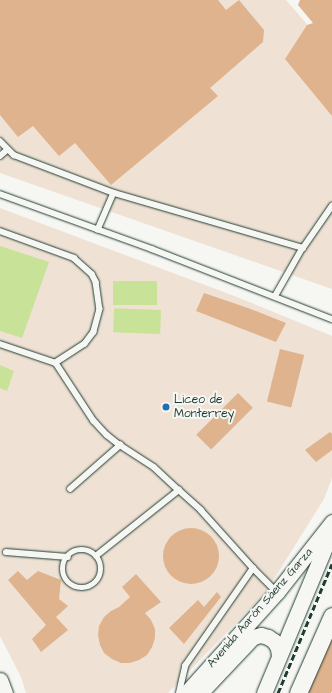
<!DOCTYPE html>
<html>
<head>
<meta charset="utf-8">
<style>
  body { margin:0 }
  #map { position:relative; width:332px; height:693px; overflow:hidden; background:#f6f6f2; font-family:"Architects Daughter",sans-serif }
  div>[style] { position:absolute }
  [style*='--x'] { left:calc(var(--x)*1px); top:calc(var(--y)*1px); width:calc(var(--w)*1px); rotate:calc(var(--a)*1deg) }
  .built>* { inset:0; background:#efe2d4 }
  .green>* { inset:0; background:#c8e298; transform-origin:0 0 }
  .building>* { inset:0; background:#deb38e; transform-origin:0 0 }
  .round { border-radius:50% }
  .roads { filter:drop-shadow(0 0 1px #1f3d34) drop-shadow(0 0 1px #1f3d34) }
  .service>* { height:5.5px; margin:-2.75px; padding:0 2.75px; transform-origin:2.75px; border-radius:2.75px; background:#f6f6f2 }
  .service>.ring { margin:-2.75px; padding:0; box-sizing:content-box; background:none; border:5.5px solid #f6f6f2; border-radius:50% }
  .secondary>* { height:15px; margin:-7.5px; padding:0 7.5px; transform-origin:7.5px; border-radius:7.5px; background:#f6f6f2 }
  .primary>* { height:17px; margin:-8.5px; padding:0 8.5px; transform-origin:8.5px; border-radius:8.5px; background:#f6f6f2 }
  .rail>* { height:3px; margin-top:-1.5px; transform-origin:0; background:repeating-linear-gradient(90deg,#1f3d34 0 6px,transparent 0 9px) }
  .dots>* { width:11px; height:11px; translate:-50% -50%; box-sizing:border-box; border:2px solid #f6f6f2; border-radius:50% }
  span { translate:-50% -50%; white-space:nowrap; text-align:center; line-height:1.15; -webkit-text-stroke:4px #f6f6f2; paint-order:stroke }
  .poi-label { font-size:12px; color:#1f3d34 }
  .left { translate:0 -50%; text-align:left }
  .street-label { font-size:12px; color:#1f3d34 }
</style>
</head>
<body>
<div id="map">
  <div class="built">
    <i style="clip-path:polygon(0 0,286px 0,332px 53px,332px 289px,0 173px)"></i>
    <i style="clip-path:polygon(0 208px,237px 297px,332px 336px,332px 478px,324px 499px,266px 592px,168px 693px,26px 693px,21px 677px,0 636px)"></i>
  </div>
  <div class="green">
    <i style="clip-path:polygon(0 246px,49px 262px,22px 338px,0 331px)"></i>
    <i style="left:113px;top:281px;width:44px;height:24px"></i>
    <i style="left:161px;top:310px;width:24px;height:47px;rotate:92deg"></i>
    <i style="clip-path:polygon(0 365px,14px 371px,7px 391px,0 388px)"></i>
  </div>
  <div class="building">
    <i style="clip-path:polygon(0 0,218px 0,226px 10px,239px 0,264px 30px,263px 42px,210px 88px,218px 96px,111px 185px,75px 143px,59px 156px,33px 126px,18px 137px,0 115px)"></i>
    <i style="clip-path:polygon(300px 0,332px 0,332px 116px,285px 59px,307px 25px,313px 23px,298px 5px)"></i>
    <i style="clip-path:polygon(204px 293px,248px 308px,286px 323px,276px 342px,196px 311px)"></i>
    <i style="left:280px;top:349px;width:25px;height:54px;rotate:14deg"></i>
    <i style="left:238px;top:393px;width:21px;height:59px;rotate:45deg"></i>
    <i style="clip-path:polygon(330px 432px,332px 434px,332px 450px,316px 462px,305px 450px)"></i>
    <i class="round" style="left:163px;top:528px;width:56px;height:56px"></i>
    <i style="clip-path:polygon(18px 571px,27px 580px,38px 571px,61px 580px,59px 599px,68px 606px,56px 617px,68px 630px,41px 652px,32px 639px,46px 625px,8px 580px)"></i>
    <i style="clip-path:polygon(136px 574px,161px 602px,145px 613px,151px 620px,155px 629px,155px 638px,152px 647px,147px 655px,139px 660px,130px 663px,121px 663px,112px 659px,104px 653px,100px 645px,98px 635px,99px 626px,104px 617px,111px 611px,119px 607px,130px 597px,122px 587px)"></i>
    <i style="clip-path:polygon(217px 592px,221px 597px,184px 644px,169px 628px,198px 600px,204px 607px)"></i>
    <i style="clip-path:polygon(332px 627px,332px 691px,331px 693px,309px 693px,305px 691px)"></i>
  </div>
  <div class="roads">
    <div class="service">
      <i style="--x:0;--y:141;--w:20;--a:45"></i>
      <i style="--x:14;--y:155;--w:107;--a:20.8"></i>
      <i style="--x:114;--y:193;--w:40;--a:113.4"></i>
      <i style="--x:0;--y:156;--w:9;--a:-41"></i>
      <i style="--x:114;--y:193;--w:197;--a:16.2"></i>
      <i style="--x:303;--y:248;--w:56;--a:119.7"></i>
      <i style="--x:0;--y:194;--w:162;--a:19.9"></i>
      <i style="--x:152;--y:249;--w:193;--a:21.3"></i>
      <i style="--x:0;--y:231;--w:79;--a:20"></i>
      <i style="--x:74;--y:258;--w:24;--a:42"></i>
      <i style="--x:92;--y:274;--w:9;--a:63"></i>
      <i style="--x:96;--y:282;--w:27;--a:82"></i>
      <i style="--x:100;--y:309;--w:24;--a:105"></i>
      <i style="--x:94;--y:332;--w:15;--a:127"></i>
      <i style="--x:85;--y:344;--w:35;--a:147"></i>
      <i style="--x:303;--y:248;--w:51;--a:-55.4"></i>
      <i style="--x:0;--y:344;--w:59;--a:18.7"></i>
      <i style="--x:56;--y:363;--w:69;--a:56.8"></i>
      <i style="--x:94;--y:421;--w:19;--a:47"></i>
      <i style="--x:107;--y:435;--w:16;--a:38"></i>
      <i style="--x:120;--y:445;--w:40;--a:32.9"></i>
      <i style="--x:154;--y:467;--w:34;--a:43"></i>
      <i style="--x:70;--y:489;--w:67;--a:-41.3"></i>
      <i class="ring" style="left:63px;top:550px;width:32.5px;height:32.5px"></i>
      <i style="--x:6;--y:552;--w:62;--a:4.6"></i>
      <i style="--x:96;--y:556;--w:106;--a:-38.5"></i>
      <i style="--x:179;--y:490;--w:30;--a:42"></i>
      <i style="--x:201;--y:510;--w:78;--a:48.1"></i>
      <i style="--x:253;--y:568;--w:34;--a:45"></i>
      <i style="--x:179;--y:693;--w:28;--a:-77"></i>
      <i style="--x:185;--y:666;--w:119;--a:-55.2"></i>
    </div>
    <div class="secondary">
      <i style="--x:0;--y:680;--w:14;--a:69"></i>
      <i style="--x:186;--y:693;--w:136;--a:-48"></i>
      <i style="--x:277;--y:592;--w:89;--a:-51.8"></i>
      <i style="--x:200;--y:693;--w:77;--a:-46.6"></i>
      <i style="--x:253;--y:637;--w:8;--a:-14"></i>
      <i style="--x:261;--y:635;--w:7;--a:16"></i>
      <i style="--x:268;--y:637;--w:7;--a:34"></i>
      <i style="--x:274;--y:641;--w:8;--a:60"></i>
      <i style="--x:278;--y:648;--w:8;--a:83"></i>
      <i style="--x:264;--y:693;--w:173;--a:-67.3"></i>
    </div>
    <div class="primary">
      <i style="--x:298;--y:693;--w:84;--a:-66.2"></i>
    </div>
  </div>
  <div class="rail">
    <i style="--x:278;--y:693;--w:140;--a:-67.3"></i>
  </div>
  <div class="dots">
    <i style="left:166px;top:407px;background:#1f6fb2"></i>
  </div>
  <div class="poi-label">
    <span class="left" style="left:174px;top:407px">Liceo de<br>Monterrey</span>
  </div>
  <div class="street-label">
    <span style="left:260px;top:608px;rotate:-49deg">Avenida Aarón Sáenz Garza</span>
  </div>
</div>
</body>
</html>
